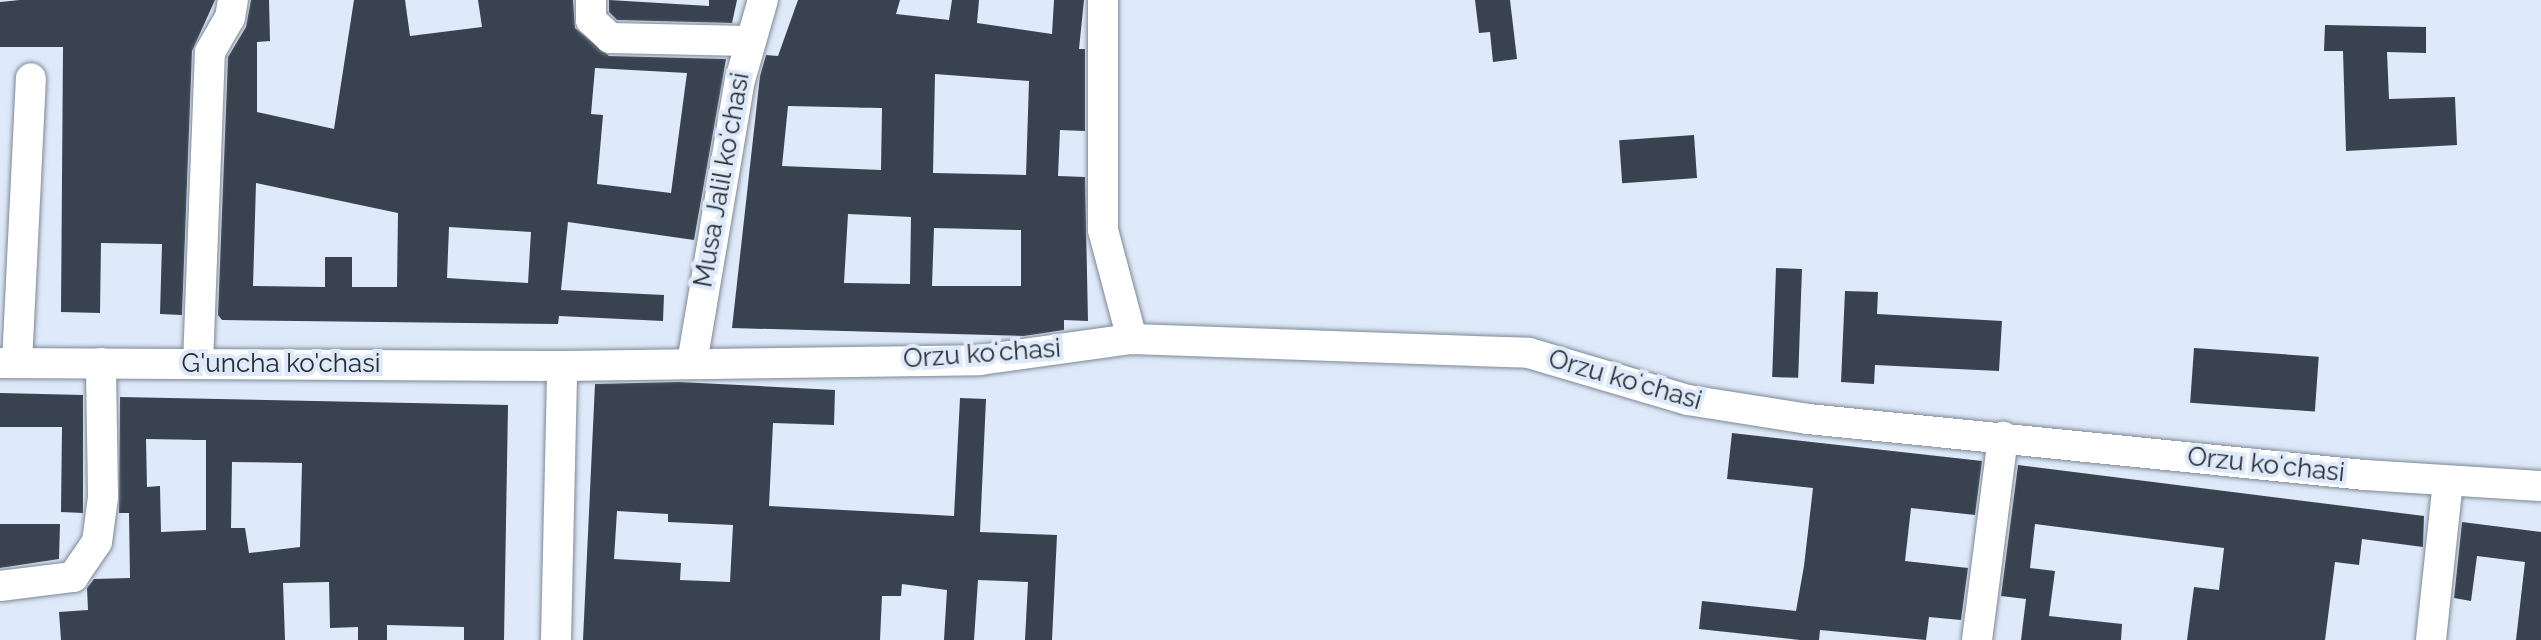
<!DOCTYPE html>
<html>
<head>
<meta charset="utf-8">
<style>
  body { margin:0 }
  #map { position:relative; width:2541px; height:640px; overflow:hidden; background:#dee9f9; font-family:Raleway,sans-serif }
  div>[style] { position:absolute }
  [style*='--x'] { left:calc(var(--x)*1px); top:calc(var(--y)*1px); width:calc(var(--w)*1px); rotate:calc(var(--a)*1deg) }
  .building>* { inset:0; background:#39424f; transform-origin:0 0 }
  .roads { filter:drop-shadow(0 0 2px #7e8896) drop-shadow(0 0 2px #7e8896) }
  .minor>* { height:30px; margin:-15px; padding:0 15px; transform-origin:15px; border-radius:15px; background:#fff }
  span { translate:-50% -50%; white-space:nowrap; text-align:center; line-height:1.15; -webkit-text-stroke:8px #dee9f9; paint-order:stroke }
  .street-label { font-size:26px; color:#282c32 }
</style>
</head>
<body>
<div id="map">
  <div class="building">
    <i style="clip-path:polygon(20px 0,215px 0,192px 51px,182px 315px,160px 314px,162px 244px,101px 243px,100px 313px,61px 312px,63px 47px,0 47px,0 2px)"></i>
    <i style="clip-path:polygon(evenodd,251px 0,269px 0,270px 41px,257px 42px,257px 112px,334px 129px,354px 0,405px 0,410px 36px,482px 27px,478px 0,573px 0,575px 28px,609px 56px,726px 59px,694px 240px,568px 222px,561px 290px,664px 295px,663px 321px,559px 316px,558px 324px,222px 320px,218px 315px,228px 57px,246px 27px,251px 0,595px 68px,687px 73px,671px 193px,597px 184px,603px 115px,591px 114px,595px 68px,251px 0,256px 183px,398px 213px,397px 287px,352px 287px,352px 257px,325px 257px,325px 287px,253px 286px,256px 183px,251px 0,449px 227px,531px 232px,528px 283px,447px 278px,449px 227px)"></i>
    <i style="clip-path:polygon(609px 0,709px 6px,709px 0,737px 0,732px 23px,617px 20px,609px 12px)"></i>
    <i style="clip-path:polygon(evenodd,798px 0,900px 0,896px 14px,949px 20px,952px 0,979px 0,977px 23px,1052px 34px,1054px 0,1084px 0,1079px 49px,1085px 49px,1085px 131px,1060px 130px,1058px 176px,1085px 177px,1088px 321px,1064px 320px,1064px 330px,1024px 336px,732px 328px,760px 76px,766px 55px,778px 56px,798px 0,935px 74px,1029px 81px,1026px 175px,933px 173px,935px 74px,798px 0,788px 106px,882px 108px,881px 170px,782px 166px,788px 106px,798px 0,848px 214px,911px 217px,910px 284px,844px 283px,848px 214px,798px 0,934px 228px,1021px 230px,1021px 286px,932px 286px,934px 228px)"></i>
    <i style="clip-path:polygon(1475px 0,1510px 0,1517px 59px,1493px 62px,1490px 32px,1479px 33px)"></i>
    <i style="clip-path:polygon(2325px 25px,2426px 27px,2426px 53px,2387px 52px,2389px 99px,2455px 97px,2457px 145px,2346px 151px,2343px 51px,2324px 51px)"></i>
    <i style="left:1694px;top:135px;width:43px;height:75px;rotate:86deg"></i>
    <i style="left:1776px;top:268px;width:26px;height:109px;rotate:2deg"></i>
    <i style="clip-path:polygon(1845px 291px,1878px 292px,1877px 314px,2002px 321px,1999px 371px,1875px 365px,1874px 384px,1841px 382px)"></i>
    <i style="left:2194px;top:348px;width:125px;height:55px;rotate:4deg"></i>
    <i style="clip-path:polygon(evenodd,679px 382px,835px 390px,834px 425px,773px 423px,769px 506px,954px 516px,960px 398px,986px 399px,980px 532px,1057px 535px,1052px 640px,1025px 640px,1028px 582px,978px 580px,974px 640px,944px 640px,947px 590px,902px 584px,901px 596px,882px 596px,880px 640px,583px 640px,595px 384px,679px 382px,617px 511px,668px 514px,668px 522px,733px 525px,730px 582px,680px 580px,681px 563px,614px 559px,617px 511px)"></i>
    <i style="clip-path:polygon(0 393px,83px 395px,83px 513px,61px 512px,62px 427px,0 427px)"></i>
    <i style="clip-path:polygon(evenodd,120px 397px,508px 405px,504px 640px,464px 640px,464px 627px,387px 625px,387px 640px,358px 640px,358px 627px,330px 628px,329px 582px,283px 583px,285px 640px,61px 640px,59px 612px,88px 610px,87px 588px,94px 579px,130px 578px,129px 513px,119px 513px,120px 397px,146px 439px,206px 440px,206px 530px,161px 532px,160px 486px,147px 487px,146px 439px,120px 397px,232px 462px,302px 463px,300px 547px,249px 553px,245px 528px,231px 528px,232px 462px)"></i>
    <i style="clip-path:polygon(1732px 433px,1982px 461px,1975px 515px,1911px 508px,1905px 561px,1968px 568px,1961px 620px,1929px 617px,1926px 640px,1820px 630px,1819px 640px,1800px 640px,1699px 629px,1702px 601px,1796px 611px,1804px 566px,1813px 488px,1727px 479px)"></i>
    <i style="clip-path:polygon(2018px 465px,2424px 516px,2423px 547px,2362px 539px,2359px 565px,2335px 562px,2325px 640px,2187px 640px,2194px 587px,2219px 590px,2224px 548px,2035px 524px,2030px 568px,2055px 571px,2049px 616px,2122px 624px,2121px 640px,2021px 640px,2026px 599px,2001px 596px)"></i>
    <i style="clip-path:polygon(2462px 522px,2541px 532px,2541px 640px,2516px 640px,2525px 562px,2477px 556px,2471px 601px,2454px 598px)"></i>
    <i style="clip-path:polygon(0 524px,60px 524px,59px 559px,0 568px)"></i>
  </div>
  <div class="roads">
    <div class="minor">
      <i style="--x:591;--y:0;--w:20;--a:90"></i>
      <i style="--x:591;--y:20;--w:26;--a:43"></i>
      <i style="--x:610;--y:38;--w:138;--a:1.2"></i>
      <i style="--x:1103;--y:0;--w:230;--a:90"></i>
      <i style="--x:1103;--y:230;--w:113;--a:75.1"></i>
      <i style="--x:0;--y:363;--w:562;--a:0.31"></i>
      <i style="--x:562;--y:366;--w:418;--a:-0.8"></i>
      <i style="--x:980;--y:360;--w:153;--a:-7.9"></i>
      <i style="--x:1132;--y:339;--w:397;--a:2"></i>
      <i style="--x:1529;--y:353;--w:166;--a:16.5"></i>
      <i style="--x:1688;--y:400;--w:121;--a:9"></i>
      <i style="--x:1808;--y:419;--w:559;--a:5.75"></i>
      <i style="--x:2364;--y:475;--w:177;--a:3.6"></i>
      <i style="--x:17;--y:363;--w:285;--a:-87.2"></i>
      <i style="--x:198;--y:363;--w:311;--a:-87.8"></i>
      <i style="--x:210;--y:52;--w:39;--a:-60"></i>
      <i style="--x:230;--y:18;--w:18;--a:-81"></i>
      <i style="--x:692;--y:363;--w:287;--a:-80.4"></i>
      <i style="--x:740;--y:80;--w:83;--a:-74"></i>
      <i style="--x:0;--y:586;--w:74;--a:-7"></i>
      <i style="--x:73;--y:577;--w:42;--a:-55.6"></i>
      <i style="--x:97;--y:542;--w:45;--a:-82.4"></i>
      <i style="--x:103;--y:497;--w:134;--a:-90.9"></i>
      <i style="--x:556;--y:640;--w:274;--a:-88.7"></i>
      <i style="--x:1977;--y:640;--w:205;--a:-82.7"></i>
      <i style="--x:2431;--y:640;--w:159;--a:-83.9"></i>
    </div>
  </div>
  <div class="street-label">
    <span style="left:722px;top:180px;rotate:-80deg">Musa Jalil koʻchasi</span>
    <span style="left:982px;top:354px;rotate:-4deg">Orzu koʻchasi</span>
    <span style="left:281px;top:364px">G'uncha ko'chasi</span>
    <span style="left:1625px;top:380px;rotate:16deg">Orzu koʻchasi</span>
    <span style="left:2266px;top:465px;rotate:6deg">Orzu koʻchasi</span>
  </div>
</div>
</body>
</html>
